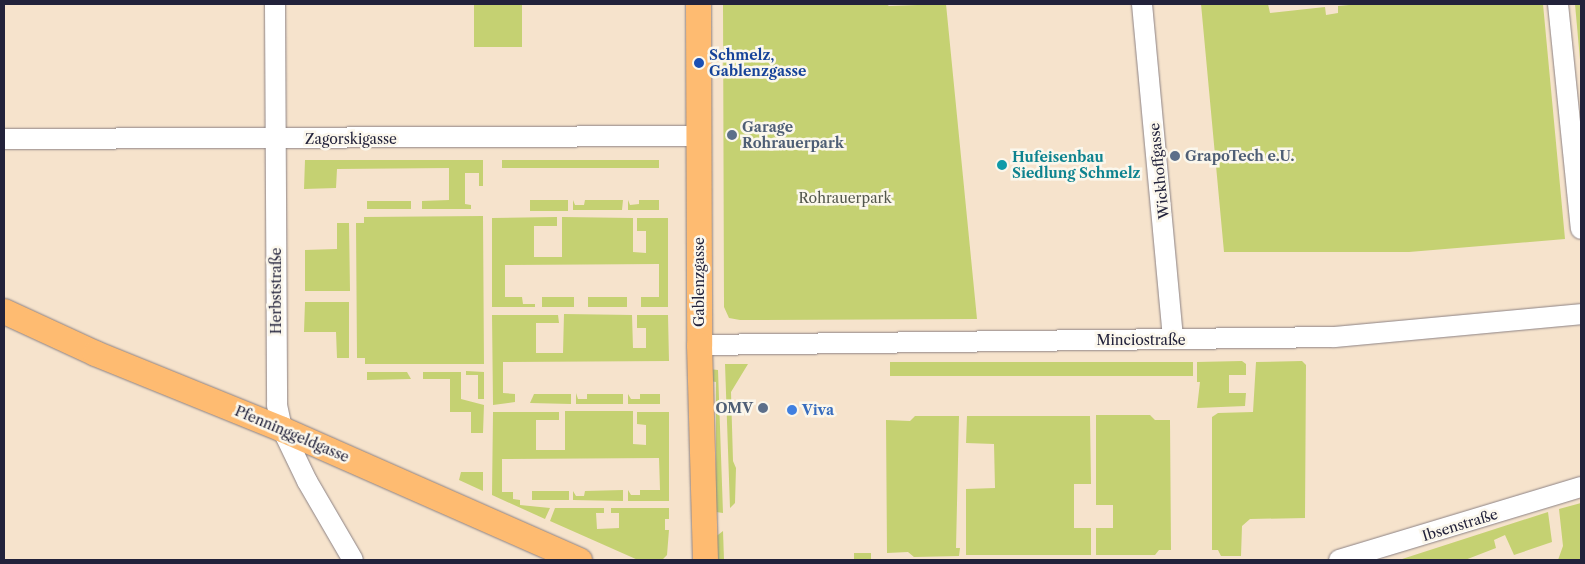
<!DOCTYPE html>
<html>
<head>
<meta charset="utf-8">
<style>
  body { margin:0 }
  #map { position:relative; width:1585px; height:564px; overflow:hidden; background:#f6e3cc; font-family:"Libre Caslon Text",serif }
  div>[style] { position:absolute }
  [style*='--x'] { left:calc(var(--x)*1px); top:calc(var(--y)*1px); width:calc(var(--w)*1px); rotate:calc(var(--a)*1deg) }
  .green>* { inset:0; background:#c5d172; transform-origin:0 0 }
  .roads { filter:drop-shadow(0 0 1px #8c8284) drop-shadow(0 0 1px #8c8284) }
  .minor>* { height:20px; margin:-10px; padding:0 10px; transform-origin:10px; border-radius:10px; background:#fff }
  .major>* { height:25px; margin:-12.5px; padding:0 12.5px; transform-origin:12.5px; border-radius:12.5px; background:#febb71 }
  .dots>* { width:14px; height:14px; translate:-50% -50%; box-sizing:border-box; border:2px solid #fbf7ec; border-radius:50% }
  span { translate:-50% -50%; white-space:nowrap; text-align:center; line-height:1.15; -webkit-text-stroke:5px #fbf7ec; paint-order:stroke }
  .transit-label { font-size:14px; color:#164399; font-weight:700 }
  .left { translate:0 -50%; text-align:left }
  .service-label { font-size:14px; color:#4e5e75; font-weight:700 }
  .right { translate:-100% -50%; text-align:right }
  .street-label { font-size:14px; color:#22223b }
  .culture-label { font-size:14px; color:#0d838f; font-weight:700 }
  .park-label { font-size:14px; color:#53574c }
  .shop-label { font-size:14px; color:#366cbe; font-weight:700 }
  .frame { position:absolute; inset:0; border:5px solid #22223b; pointer-events:none }
</style>
</head>
<body>
<div id="map">
  <div class="green">
    <i style="left:474px;top:4px;width:48px;height:43px"></i>
    <i style="clip-path:polygon(723px 4px,886px 4px,889px 6px,946px 4px,977px 319px,740px 320px,729px 318px,724px 307px)"></i>
    <i style="clip-path:polygon(1201px 4px,1268px 4px,1270px 13px,1325px 7px,1326px 15px,1338px 13px,1338px 6px,1360px 4px,1543px 4px,1565px 239px,1409px 252px,1224px 252px)"></i>
    <i style="clip-path:polygon(1575px 4px,1581px 4px,1581px 71px)"></i>
    <i style="clip-path:polygon(305px 160px,483px 160px,483px 186px,479px 186px,479px 173px,465px 173px,465px 204px,471px 205px,471px 209px,422px 209px,422px 201px,449px 200px,449px 168px,337px 169px,336px 188px,304px 189px)"></i>
    <i style="left:502px;top:160px;width:157px;height:8px"></i>
    <i style="left:530px;top:200px;width:38px;height:11px"></i>
    <i style="clip-path:polygon(573px 200px,575px 205px,584px 205px,585px 200px,623px 200px,622px 210px,573px 210px)"></i>
    <i style="clip-path:polygon(628px 200px,630px 205px,639px 204px,639px 200px,659px 200px,659px 210px,628px 210px)"></i>
    <i style="left:367px;top:201px;width:44px;height:8px"></i>
    <i style="clip-path:polygon(483px 216px,484px 364px,365px 364px,365px 358px,357px 358px,356px 223px,364px 223px,364px 217px)"></i>
    <i style="clip-path:polygon(557px 217px,557px 226px,534px 226px,534px 257px,562px 257px,562px 217px,633px 218px,633px 252px,646px 253px,646px 231px,637px 231px,637px 218px,668px 218px,668px 307px,641px 307px,641px 297px,659px 297px,659px 264px,505px 265px,505px 297px,522px 297px,523px 304px,535px 304px,535px 307px,492px 307px,492px 218px)"></i>
    <i style="clip-path:polygon(337px 223px,349px 223px,350px 291px,305px 291px,305px 250px,337px 249px)"></i>
    <i style="left:542px;top:297px;width:32px;height:10px"></i>
    <i style="left:627px;top:297px;width:10px;height:39px;rotate:90deg"></i>
    <i style="clip-path:polygon(305px 302px,349px 302px,349px 358px,337px 358px,336px 332px,304px 332px)"></i>
    <i style="clip-path:polygon(564px 314px,632px 315px,633px 348px,646px 348px,646px 328px,637px 328px,637px 315px,668px 315px,669px 361px,503px 362px,503px 393px,515px 394px,515px 402px,493px 405px,492px 315px,558px 315px,559px 323px,536px 323px,536px 353px,563px 353px)"></i>
    <i style="clip-path:polygon(1242px 361px,1246px 364px,1246px 375px,1229px 375px,1229px 393px,1246px 393px,1245px 406px,1197px 408px,1200px 382px,1197px 382px,1197px 362px)"></i>
    <i style="clip-path:polygon(1302px 361px,1306px 365px,1305px 518px,1250px 519px,1242px 526px,1241px 556px,1221px 556px,1218px 550px,1212px 550px,1212px 417px,1218px 413px,1253px 412px,1256px 362px)"></i>
    <i style="left:1193px;top:362px;width:14px;height:303px;rotate:90deg"></i>
    <i style="clip-path:polygon(725px 364px,748px 364px,731px 392px,733px 461px,736px 468px,735px 503px,730px 508px)"></i>
    <i style="clip-path:polygon(709px 369px,718px 370px,723px 513px,716px 512px,710px 500px,716px 499px,716px 382px,709px 381px)"></i>
    <i style="clip-path:polygon(466px 371px,484px 372px,484px 399px,478px 399px,478px 375px,466px 375px)"></i>
    <i style="clip-path:polygon(367px 372px,407px 372px,411px 379px,367px 380px)"></i>
    <i style="clip-path:polygon(423px 372px,461px 372px,461px 399px,484px 405px,483px 433px,471px 433px,471px 412px,450px 412px,450px 379px,423px 379px)"></i>
    <i style="clip-path:polygon(576px 393px,578px 399px,587px 399px,587px 394px,623px 394px,623px 404px,576px 404px)"></i>
    <i style="clip-path:polygon(534px 394px,571px 394px,571px 404px,530px 403px)"></i>
    <i style="clip-path:polygon(628px 394px,631px 399px,640px 399px,640px 394px,660px 394px,660px 404px,628px 404px)"></i>
    <i style="clip-path:polygon(565px 411px,633px 411px,633px 444px,646px 445px,646px 425px,637px 424px,637px 412px,669px 412px,669px 501px,628px 501px,628px 490px,631px 495px,640px 495px,640px 490px,660px 490px,659px 458px,502px 459px,502px 492px,513px 492px,513px 499px,520px 500px,520px 505px,550px 508px,545px 519px,492px 495px,493px 412px,559px 412px,559px 420px,536px 420px,536px 450px,565px 450px)"></i>
    <i style="clip-path:polygon(1096px 415px,1150px 415px,1155px 420px,1170px 420px,1171px 550px,1159px 550px,1155px 555px,1096px 555px,1096px 528px,1113px 528px,1113px 505px,1096px 505px)"></i>
    <i style="clip-path:polygon(915px 416px,959px 416px,956px 548px,960px 548px,959px 556px,914px 557px,908px 552px,887px 553px,886px 420px,910px 421px)"></i>
    <i style="clip-path:polygon(967px 416px,1090px 416px,1091px 484px,1074px 484px,1074px 528px,1091px 528px,1091px 555px,966px 555px,966px 489px,995px 488px,994px 444px,966px 443px)"></i>
    <i style="clip-path:polygon(461px 472px,483px 472px,483px 491px,459px 480px)"></i>
    <i style="clip-path:polygon(623px 490px,623px 501px,573px 500px,573px 491px,576px 496px,584px 496px,585px 491px)"></i>
    <i style="left:532px;top:491px;width:37px;height:9px"></i>
    <i style="clip-path:polygon(1581px 503px,1581px 560px,1558px 560px,1563px 546px,1559px 509px)"></i>
    <i style="clip-path:polygon(555px 508px,604px 508px,604px 513px,596px 513px,597px 529px,619px 528px,619px 513px,611px 513px,611px 508px,669px 508px,669px 519px,665px 519px,665px 530px,669px 530px,667px 555px,662px 560px,638px 560px,550px 521px)"></i>
    <i style="clip-path:polygon(1548px 512px,1552px 542px,1514px 555px,1505px 535px,1494px 540px,1496px 548px,1465px 560px,1399px 560px)"></i>
    <i style="clip-path:polygon(723px 531px,724px 560px,714px 560px,714px 538px)"></i>
    <i style="left:854px;top:553px;width:17px;height:7px"></i>
  </div>
  <div class="roads">
    <div class="minor">
      <i style="--x:275;--y:4;--w:401;--a:89.7"></i>
      <i style="--x:277;--y:405;--w:25;--a:78"></i>
      <i style="--x:282;--y:429;--w:58;--a:64.3"></i>
      <i style="--x:307;--y:481;--w:91;--a:59.8"></i>
      <i style="--x:1142;--y:4;--w:336;--a:84.7"></i>
      <i style="--x:1558;--y:4;--w:226;--a:84.2"></i>
      <i style="--x:4;--y:139;--w:695;--a:-0.25"></i>
      <i style="--x:699;--y:345;--w:635;--a:-0.72"></i>
      <i style="--x:1334;--y:337;--w:248;--a:-5.3"></i>
      <i style="--x:1339;--y:560;--w:253;--a:-16.8"></i>
    </div>
    <div class="major">
      <i style="--x:698;--y:4;--w:341;--a:89.8"></i>
      <i style="--x:699;--y:345;--w:215;--a:88.4"></i>
      <i style="--x:4;--y:311;--w:100;--a:24.8"></i>
      <i style="--x:95;--y:353;--w:202;--a:22.1"></i>
      <i style="--x:282;--y:429;--w:325;--a:23.8"></i>
    </div>
  </div>
  <div class="dots">
    <i style="left:699px;top:63px;background:#1a4fb4"></i>
    <i style="left:732px;top:135px;background:#5c6f8a"></i>
    <i style="left:1175px;top:156px;background:#5c6f8a"></i>
    <i style="left:1002px;top:165px;background:#0f9aa8"></i>
    <i style="left:763px;top:408px;background:#5c6f8a"></i>
    <i style="left:792px;top:410px;background:#3f7fe0"></i>
  </div>
  <div class="transit-label">
    <span class="left" style="left:709px;top:63px">Schmelz,<br>Gablenzgasse</span>
  </div>
  <div class="service-label">
    <span class="left" style="left:742px;top:135px">Garage<br>Rohrauerpark</span>
    <span class="left" style="left:1185px;top:156px">GrapoTech e.U.</span>
    <span class="right" style="left:753px;top:408px">OMV</span>
  </div>
  <div class="street-label">
    <span style="left:351px;top:139px">Zagorskigasse</span>
    <span style="left:1159px;top:171px;rotate:-96deg">Wickhoffgasse</span>
    <span style="left:699px;top:282px;rotate:-90deg">Gablenzgasse</span>
    <span style="left:276px;top:291px;rotate:-90deg">Herbststraße</span>
    <span style="left:1141px;top:340px">Minciostraße</span>
    <span style="left:292px;top:434px;rotate:23deg">Pfenninggeldgasse</span>
    <span style="left:1460px;top:525px;rotate:-17deg">Ibsenstraße</span>
  </div>
  <div class="culture-label">
    <span class="left" style="left:1012px;top:165px">Hufeisenbau<br>Siedlung Schmelz</span>
  </div>
  <div class="park-label">
    <span style="left:845px;top:198px">Rohrauerpark</span>
  </div>
  <div class="shop-label">
    <span class="left" style="left:802px;top:410px">Viva</span>
  </div>
  <div class="frame"></div>
</div>
</body>
</html>
